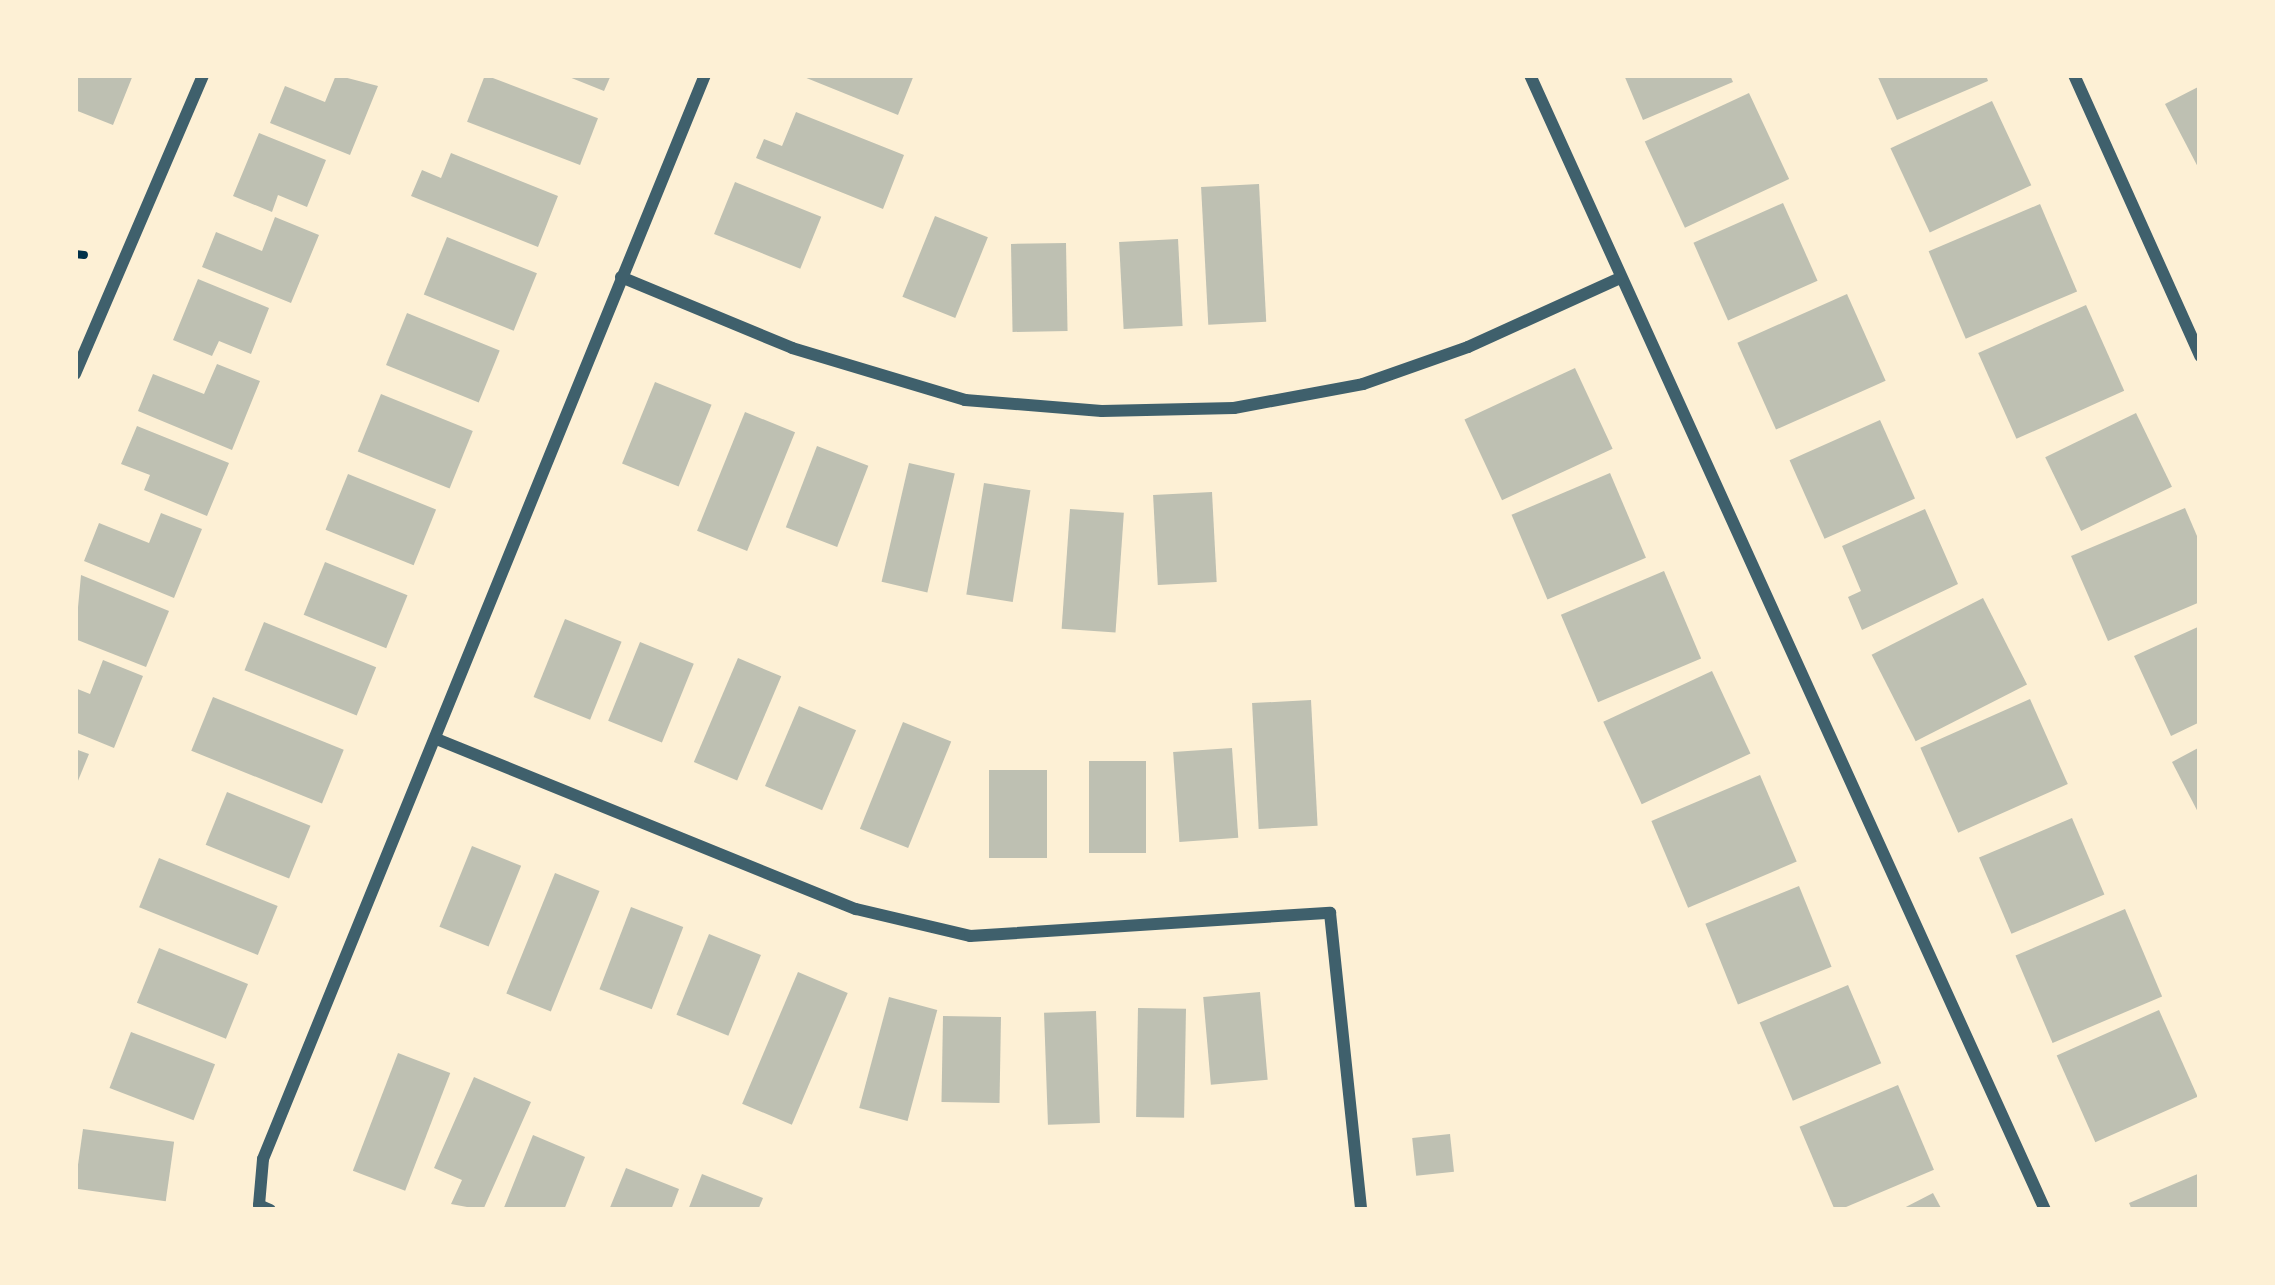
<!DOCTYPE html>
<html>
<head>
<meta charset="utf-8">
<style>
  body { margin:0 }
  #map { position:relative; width:2275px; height:1285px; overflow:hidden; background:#fdf0d5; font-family:"Nunito Sans",sans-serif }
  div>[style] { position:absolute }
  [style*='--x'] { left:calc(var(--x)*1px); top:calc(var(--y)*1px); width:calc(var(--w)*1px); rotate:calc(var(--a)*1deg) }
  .building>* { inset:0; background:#bec0b2; transform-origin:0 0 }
  .path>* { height:8px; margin:-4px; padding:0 4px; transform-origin:4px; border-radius:4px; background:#003049 }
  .minor>* { height:12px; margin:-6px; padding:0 6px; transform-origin:6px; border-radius:6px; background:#3f606c }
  span { translate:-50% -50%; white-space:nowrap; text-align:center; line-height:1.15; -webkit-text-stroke:12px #fdf0d5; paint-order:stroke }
  .frame { position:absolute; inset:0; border:78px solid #fdf0d5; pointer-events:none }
</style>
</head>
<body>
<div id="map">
  <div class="building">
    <i style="clip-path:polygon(75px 75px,133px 75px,113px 125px,75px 110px)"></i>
    <i style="clip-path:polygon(336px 75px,378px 86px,350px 155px,270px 123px,285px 86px,325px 102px)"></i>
    <i style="left:485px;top:75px;width:121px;height:50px;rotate:21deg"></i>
    <i style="clip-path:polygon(564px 75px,611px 75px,604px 91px)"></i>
    <i style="clip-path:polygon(799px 75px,914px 75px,898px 115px)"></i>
    <i style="clip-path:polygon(1624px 75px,1730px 75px,1733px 82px,1643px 120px)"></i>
    <i style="clip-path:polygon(1877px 75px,1986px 75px,1988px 81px,1897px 120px)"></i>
    <i style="clip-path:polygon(2200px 86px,2200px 171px,2165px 104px)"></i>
    <i style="left:1749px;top:93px;width:95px;height:115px;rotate:65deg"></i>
    <i style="left:1992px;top:101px;width:93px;height:112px;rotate:65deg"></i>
    <i style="clip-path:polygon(796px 112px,904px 155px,883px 209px,756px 158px,764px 139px,782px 146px)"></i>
    <i style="clip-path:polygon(259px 133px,326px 160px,307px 207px,278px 195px,272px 212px,233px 196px)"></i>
    <i style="clip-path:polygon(451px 153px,558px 196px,538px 247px,411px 196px,422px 170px,441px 178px)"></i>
    <i style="left:735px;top:182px;width:93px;height:56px;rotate:22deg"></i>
    <i style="left:1259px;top:184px;width:138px;height:58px;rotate:87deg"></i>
    <i style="left:1783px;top:203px;width:85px;height:98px;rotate:66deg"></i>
    <i style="left:2040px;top:204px;width:95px;height:121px;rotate:67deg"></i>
    <i style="left:935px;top:216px;width:57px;height:87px;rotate:22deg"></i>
    <i style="clip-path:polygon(275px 217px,319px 235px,291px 303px,202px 267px,216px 232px,262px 251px)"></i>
    <i style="left:447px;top:237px;width:97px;height:62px;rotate:22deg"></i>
    <i style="left:1178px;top:239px;width:87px;height:59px;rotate:87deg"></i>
    <i style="left:1066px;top:243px;width:88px;height:55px;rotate:89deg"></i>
    <i style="clip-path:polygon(198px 279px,269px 308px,251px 354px,219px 341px,212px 356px,173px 340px)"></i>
    <i style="left:1847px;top:294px;width:95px;height:120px;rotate:66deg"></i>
    <i style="left:2086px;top:305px;width:94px;height:118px;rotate:66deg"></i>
    <i style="left:407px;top:313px;width:100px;height:56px;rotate:22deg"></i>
    <i style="clip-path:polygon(217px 364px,260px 381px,232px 450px,138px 411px,153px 374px,204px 394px)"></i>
    <i style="left:1575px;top:368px;width:89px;height:122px;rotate:65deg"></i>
    <i style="left:655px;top:382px;width:61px;height:88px;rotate:22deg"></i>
    <i style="left:381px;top:394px;width:99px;height:62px;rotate:22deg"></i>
    <i style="left:745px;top:412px;width:54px;height:128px;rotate:22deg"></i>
    <i style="left:2136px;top:413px;width:82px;height:101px;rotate:64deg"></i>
    <i style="left:1880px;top:420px;width:86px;height:99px;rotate:66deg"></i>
    <i style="clip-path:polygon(137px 426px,229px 463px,207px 516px,144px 490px,150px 475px,121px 464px)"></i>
    <i style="left:817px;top:446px;width:55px;height:87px;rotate:21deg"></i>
    <i style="left:909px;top:463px;width:47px;height:122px;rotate:13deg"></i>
    <i style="left:1610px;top:473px;width:92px;height:107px;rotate:67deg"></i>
    <i style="left:348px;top:474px;width:95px;height:60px;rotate:22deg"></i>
    <i style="left:984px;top:483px;width:47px;height:113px;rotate:9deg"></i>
    <i style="left:1212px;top:492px;width:90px;height:59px;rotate:87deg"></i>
    <i style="clip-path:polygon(2185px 508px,2200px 543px,2200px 602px,2108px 641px,2071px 556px)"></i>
    <i style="left:1070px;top:509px;width:54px;height:120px;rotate:4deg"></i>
    <i style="clip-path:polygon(1925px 509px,1958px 584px,1862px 630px,1848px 597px,1861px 591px,1842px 546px)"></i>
    <i style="clip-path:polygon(161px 513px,202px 529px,174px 598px,84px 561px,99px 523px,149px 543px)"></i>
    <i style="left:325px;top:562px;width:89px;height:57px;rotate:22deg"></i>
    <i style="left:1664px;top:571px;width:95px;height:112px;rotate:67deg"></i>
    <i style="clip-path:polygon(81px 575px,169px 611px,146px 667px,75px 639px)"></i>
    <i style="left:1983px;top:598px;width:97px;height:125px;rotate:63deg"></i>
    <i style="left:565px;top:619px;width:61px;height:84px;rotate:22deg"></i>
    <i style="left:264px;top:622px;width:121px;height:52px;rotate:22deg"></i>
    <i style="clip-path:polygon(2200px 626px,2200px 722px,2171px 736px,2134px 656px)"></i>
    <i style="left:640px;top:642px;width:58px;height:85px;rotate:22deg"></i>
    <i style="left:738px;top:658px;width:47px;height:113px;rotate:23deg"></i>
    <i style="clip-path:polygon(103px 660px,143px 676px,114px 748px,75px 732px,75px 688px,90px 694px)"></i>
    <i style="left:1712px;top:671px;width:91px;height:120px;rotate:65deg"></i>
    <i style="left:213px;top:697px;width:141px;height:58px;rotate:22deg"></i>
    <i style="left:2030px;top:699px;width:93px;height:120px;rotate:66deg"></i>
    <i style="left:1311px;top:700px;width:126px;height:59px;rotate:87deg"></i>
    <i style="left:799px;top:706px;width:62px;height:87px;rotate:23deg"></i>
    <i style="left:903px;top:722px;width:52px;height:115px;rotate:22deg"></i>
    <i style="clip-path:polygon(2200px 747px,2200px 816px,2172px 762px)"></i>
    <i style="left:1232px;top:748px;width:90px;height:59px;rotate:86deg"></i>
    <i style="clip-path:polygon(75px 749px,89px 754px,75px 788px)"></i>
    <i style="left:1089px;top:761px;width:57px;height:92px"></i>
    <i style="left:989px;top:770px;width:58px;height:88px"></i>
    <i style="left:1760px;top:775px;width:94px;height:118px;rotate:67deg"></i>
    <i style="left:227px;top:792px;width:90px;height:57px;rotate:22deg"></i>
    <i style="left:2072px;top:818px;width:83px;height:101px;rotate:67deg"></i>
    <i style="left:472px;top:846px;width:53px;height:87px;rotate:22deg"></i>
    <i style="left:159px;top:858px;width:128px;height:53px;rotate:22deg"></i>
    <i style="left:555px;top:873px;width:48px;height:130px;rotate:22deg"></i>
    <i style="left:1799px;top:886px;width:87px;height:101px;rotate:68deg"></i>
    <i style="left:631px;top:907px;width:56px;height:88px;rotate:21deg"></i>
    <i style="left:2125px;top:909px;width:95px;height:119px;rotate:67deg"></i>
    <i style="left:709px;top:934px;width:56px;height:87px;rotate:22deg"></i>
    <i style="left:159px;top:948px;width:96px;height:59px;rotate:22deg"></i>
    <i style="left:798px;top:972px;width:54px;height:143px;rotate:23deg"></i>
    <i style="left:1848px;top:985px;width:85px;height:96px;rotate:67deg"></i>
    <i style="left:1260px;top:992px;width:88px;height:57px;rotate:85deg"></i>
    <i style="left:889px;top:997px;width:50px;height:115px;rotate:15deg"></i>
    <i style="left:1138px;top:1008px;width:48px;height:109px;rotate:1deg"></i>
    <i style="left:2159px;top:1010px;width:95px;height:112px;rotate:66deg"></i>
    <i style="left:1096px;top:1011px;width:112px;height:52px;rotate:88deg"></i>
    <i style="left:943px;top:1016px;width:58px;height:86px;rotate:1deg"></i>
    <i style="left:131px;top:1032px;width:90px;height:60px;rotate:21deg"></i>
    <i style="left:398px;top:1053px;width:56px;height:126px;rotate:21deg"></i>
    <i style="clip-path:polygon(474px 1077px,531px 1102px,483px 1210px,451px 1204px,462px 1180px,434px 1168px)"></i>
    <i style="left:1898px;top:1085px;width:92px;height:107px;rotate:67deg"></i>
    <i style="left:83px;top:1129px;width:92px;height:60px;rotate:8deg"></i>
    <i style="left:1450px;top:1134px;width:38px;height:38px;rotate:84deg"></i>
    <i style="clip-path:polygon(533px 1135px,585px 1157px,564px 1210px,503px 1210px)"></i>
    <i style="clip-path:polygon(626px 1168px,679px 1189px,671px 1210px,609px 1210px)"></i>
    <i style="clip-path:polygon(2200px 1173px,2200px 1210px,2132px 1210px,2129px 1203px)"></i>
    <i style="clip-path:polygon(702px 1174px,763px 1198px,758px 1210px,688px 1210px)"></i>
    <i style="clip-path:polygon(1933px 1193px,1942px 1210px,1900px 1210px)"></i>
  </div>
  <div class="path">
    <i style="--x:75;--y:254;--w:9;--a:6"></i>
  </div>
  <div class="minor">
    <i style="--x:1530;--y:75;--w:1246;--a:65.59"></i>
    <i style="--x:2074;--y:75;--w:308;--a:65.8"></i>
    <i style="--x:621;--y:277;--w:185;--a:22.5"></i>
    <i style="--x:792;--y:348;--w:181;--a:16.7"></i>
    <i style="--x:965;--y:400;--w:137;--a:4.6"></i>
    <i style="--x:1102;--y:411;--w:132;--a:-1.3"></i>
    <i style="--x:1234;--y:408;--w:131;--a:-10.5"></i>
    <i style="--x:1363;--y:384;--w:111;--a:-19.4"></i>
    <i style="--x:1468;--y:347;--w:167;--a:-24.4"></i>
    <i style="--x:75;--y:374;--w:325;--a:-66.8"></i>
    <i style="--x:439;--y:740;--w:450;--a:22.1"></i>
    <i style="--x:856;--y:909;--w:117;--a:13.3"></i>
    <i style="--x:970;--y:936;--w:361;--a:-3.7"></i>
    <i style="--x:1330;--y:913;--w:299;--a:84"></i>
    <i style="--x:270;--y:1210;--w:12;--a:-156"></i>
    <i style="--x:259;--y:1205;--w:46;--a:-85"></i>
    <i style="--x:263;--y:1159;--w:1171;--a:-67.82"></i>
  </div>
  <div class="frame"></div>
</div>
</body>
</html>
